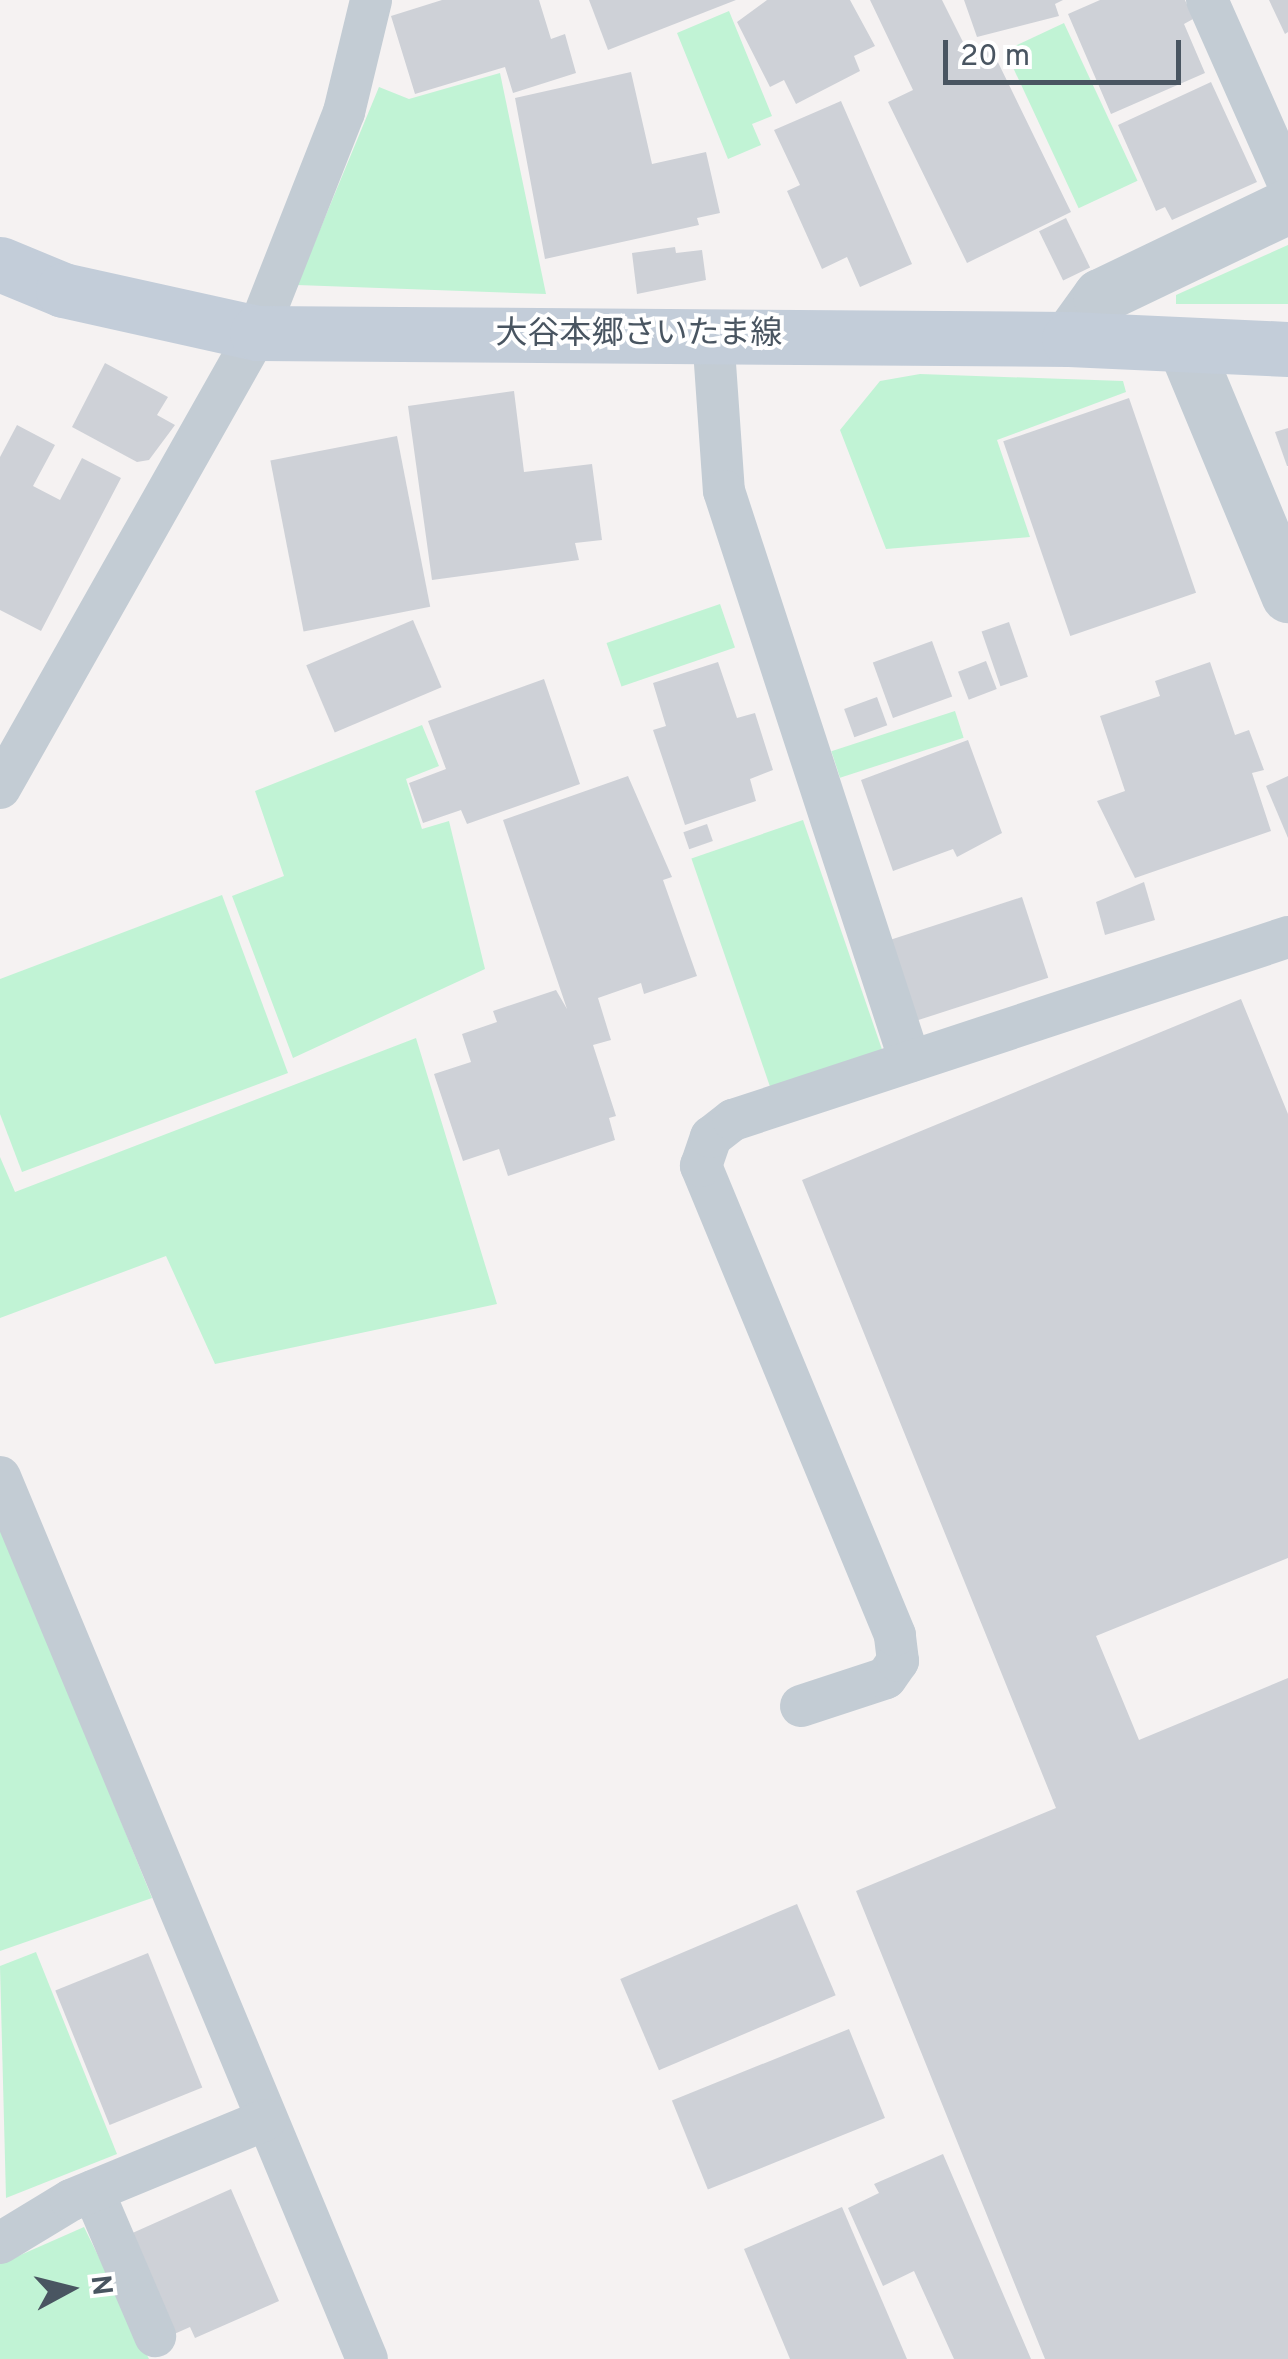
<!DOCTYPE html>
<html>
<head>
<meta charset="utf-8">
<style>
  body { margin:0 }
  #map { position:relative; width:1288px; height:2359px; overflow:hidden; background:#f5f2f2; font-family:Overpass,"Noto Sans JP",sans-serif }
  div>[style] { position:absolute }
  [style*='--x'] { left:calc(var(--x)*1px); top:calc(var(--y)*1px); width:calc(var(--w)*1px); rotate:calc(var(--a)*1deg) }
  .green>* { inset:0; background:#c1f3d5; transform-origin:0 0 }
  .building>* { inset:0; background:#ced1d7; transform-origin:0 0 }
  .lane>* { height:42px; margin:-21px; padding:0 21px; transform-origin:21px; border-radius:21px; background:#c3ccd4 }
  .street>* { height:55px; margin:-27.5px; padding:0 27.5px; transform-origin:27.5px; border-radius:27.5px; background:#c3ccd4 }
  .secondary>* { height:55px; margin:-27.5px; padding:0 27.5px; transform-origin:27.5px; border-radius:27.5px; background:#c3cdd9 }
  span { translate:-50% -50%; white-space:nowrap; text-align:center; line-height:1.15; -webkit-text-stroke:8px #fff; paint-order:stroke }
  .street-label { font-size:32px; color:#495561 }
  .north { position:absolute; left:20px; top:2239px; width:100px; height:100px; -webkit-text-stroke:8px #fff; paint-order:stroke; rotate:83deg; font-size:28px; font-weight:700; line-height:40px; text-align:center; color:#495561 }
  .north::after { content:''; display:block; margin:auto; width:35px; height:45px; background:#495561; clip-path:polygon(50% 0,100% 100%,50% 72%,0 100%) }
  .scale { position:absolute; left:943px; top:40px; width:238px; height:45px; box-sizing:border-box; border:5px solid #495561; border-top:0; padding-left:12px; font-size:30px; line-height:35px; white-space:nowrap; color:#495561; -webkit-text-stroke:8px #fff; paint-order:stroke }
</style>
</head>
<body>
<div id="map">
  <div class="green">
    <i style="clip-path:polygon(729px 11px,772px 116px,752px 124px,761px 145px,728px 159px,677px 33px)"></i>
    <i style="left:1064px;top:23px;width:174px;height:65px;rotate:65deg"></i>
    <i style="clip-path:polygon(500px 73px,546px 294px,297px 285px,379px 87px,409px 99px)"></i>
    <i style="clip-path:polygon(1288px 245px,1288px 304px,1176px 304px,1176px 295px)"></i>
    <i style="clip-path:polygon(920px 374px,1123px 381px,1126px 392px,997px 440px,1030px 537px,886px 549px,840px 430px,880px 381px)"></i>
    <i style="left:720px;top:604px;width:46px;height:120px;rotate:71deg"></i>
    <i style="left:955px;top:711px;width:28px;height:130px;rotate:72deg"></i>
    <i style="clip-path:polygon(422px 725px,439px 766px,406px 779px,422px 829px,449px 821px,485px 969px,293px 1058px,232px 896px,284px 876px,255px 791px)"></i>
    <i style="left:803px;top:820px;width:243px;height:118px;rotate:71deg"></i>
    <i style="clip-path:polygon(222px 895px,288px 1073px,22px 1172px,0 1114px,0 979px)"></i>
    <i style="clip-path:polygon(416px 1038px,497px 1304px,215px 1364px,166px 1256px,0 1318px,0 1157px,15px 1192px)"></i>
    <i style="clip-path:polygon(0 1523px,152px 1898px,0 1951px)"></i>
    <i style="clip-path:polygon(36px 1952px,117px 2154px,6px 2198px,0 1966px)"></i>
    <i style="clip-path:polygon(84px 2227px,149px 2359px,0 2359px,0 2264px)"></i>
  </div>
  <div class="building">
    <i style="clip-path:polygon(442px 0,539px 0,551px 39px,565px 34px,576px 73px,513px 93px,505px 67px,415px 94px,391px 16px)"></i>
    <i style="clip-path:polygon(589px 0,736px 0,608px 50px)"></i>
    <i style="clip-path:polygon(767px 0,850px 0,875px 46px,854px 56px,860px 71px,796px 104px,784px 80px,770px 87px,737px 22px)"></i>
    <i style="clip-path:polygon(870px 0,942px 0,971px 58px,991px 48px,1071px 212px,967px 263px,888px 102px,913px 90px)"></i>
    <i style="clip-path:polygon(964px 0,1063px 0,1055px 4px,1059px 16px,977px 37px)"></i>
    <i style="clip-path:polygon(1100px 0,1185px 0,1193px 19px,1184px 24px,1205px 73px,1111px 114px,1068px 14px)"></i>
    <i style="clip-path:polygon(1269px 0,1288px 0,1288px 32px,1285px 34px)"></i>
    <i style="clip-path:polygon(631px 72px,652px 164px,706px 152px,720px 213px,697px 218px,699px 225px,545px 259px,515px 98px)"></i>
    <i style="clip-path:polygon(1211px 82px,1257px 182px,1172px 220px,1165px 207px,1156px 211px,1118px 125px)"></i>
    <i style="clip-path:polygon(841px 101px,912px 264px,860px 287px,847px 257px,822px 269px,787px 191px,800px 185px,774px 130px)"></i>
    <i style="left:1066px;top:218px;width:55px;height:30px;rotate:64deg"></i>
    <i style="clip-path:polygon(675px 247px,676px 253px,702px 250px,706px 280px,637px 294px,632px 253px)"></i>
    <i style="clip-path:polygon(105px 363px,168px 397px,157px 415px,175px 425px,149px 460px,137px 462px,72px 427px)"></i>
    <i style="clip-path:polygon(514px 391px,524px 472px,592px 464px,602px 540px,575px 543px,579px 560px,432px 580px,408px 406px)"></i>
    <i style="left:1129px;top:398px;width:206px;height:133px;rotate:71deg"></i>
    <i style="clip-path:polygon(17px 425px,55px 445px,33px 486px,60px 500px,82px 458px,121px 478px,41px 631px,0 610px,0 457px)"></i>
    <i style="clip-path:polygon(1288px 428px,1288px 466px,1287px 466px,1275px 432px)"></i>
    <i style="left:397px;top:436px;width:174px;height:129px;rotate:79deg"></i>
    <i style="left:413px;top:620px;width:73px;height:116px;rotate:67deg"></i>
    <i style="left:1009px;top:622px;width:58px;height:29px;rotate:71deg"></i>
    <i style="left:932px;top:641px;width:59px;height:63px;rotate:70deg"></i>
    <i style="left:986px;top:661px;width:30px;height:30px;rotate:69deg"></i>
    <i style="clip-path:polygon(718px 662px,737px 718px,755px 713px,773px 770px,750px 779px,756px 801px,685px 825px,653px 730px,666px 726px,653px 683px)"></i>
    <i style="clip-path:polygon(1210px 662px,1235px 735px,1249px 730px,1264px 770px,1252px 773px,1271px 831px,1135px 878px,1097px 801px,1125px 791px,1100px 716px,1160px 696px,1155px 681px)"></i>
    <i style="clip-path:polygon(544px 679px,580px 784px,467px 824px,461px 810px,423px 823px,409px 783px,446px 769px,428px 721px)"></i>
    <i style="left:877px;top:697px;width:30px;height:35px;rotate:70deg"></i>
    <i style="clip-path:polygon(968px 740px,1002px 833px,957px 857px,953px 849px,893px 871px,861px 780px)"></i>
    <i style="clip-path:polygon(628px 776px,672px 877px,663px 880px,697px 976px,644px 994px,641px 983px,598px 998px,611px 1040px,593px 1045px,616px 1116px,609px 1118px,615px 1140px,508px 1176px,499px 1149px,463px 1161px,434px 1074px,471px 1062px,462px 1034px,497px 1022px,493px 1011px,556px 990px,567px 1009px,503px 820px)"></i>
    <i style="clip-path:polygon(1288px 776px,1288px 838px,1266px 786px)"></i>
    <i style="left:707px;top:824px;width:18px;height:25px;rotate:71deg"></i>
    <i style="clip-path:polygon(1144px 882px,1155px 920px,1105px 935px,1096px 902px)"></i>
    <i style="left:1022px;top:897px;width:85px;height:139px;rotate:72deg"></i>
    <i style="clip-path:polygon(1241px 999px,1288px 1114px,1288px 1558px,1096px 1636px,1139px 1740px,1288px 1678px,1288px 2359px,1045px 2359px,856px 1891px,1056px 1808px,802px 1180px)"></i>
    <i style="left:797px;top:1904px;width:99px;height:192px;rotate:67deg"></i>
    <i style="left:148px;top:1953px;width:145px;height:100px;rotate:68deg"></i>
    <i style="left:849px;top:2029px;width:96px;height:191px;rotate:68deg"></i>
    <i style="clip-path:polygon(943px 2154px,1031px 2359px,954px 2359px,914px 2271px,883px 2286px,848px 2208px,879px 2193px,874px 2184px)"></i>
    <i style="clip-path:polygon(231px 2189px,279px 2301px,195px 2338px,190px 2327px,172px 2335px,128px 2235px)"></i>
    <i style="clip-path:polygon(842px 2207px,907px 2359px,790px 2359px,744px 2249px)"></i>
  </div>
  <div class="lane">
    <i style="--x:1207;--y:0;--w:200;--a:66.1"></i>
    <i style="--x:713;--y:335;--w:156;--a:86"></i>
    <i style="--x:724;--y:491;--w:600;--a:71.93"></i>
    <i style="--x:0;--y:788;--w:523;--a:-60.54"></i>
    <i style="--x:257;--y:333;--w:238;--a:-68.5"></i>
    <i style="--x:344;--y:112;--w:115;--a:-76.4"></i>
    <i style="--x:0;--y:1477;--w:955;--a:67.41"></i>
    <i style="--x:801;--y:1706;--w:89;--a:-18.2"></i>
    <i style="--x:886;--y:1678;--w:21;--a:-55"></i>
    <i style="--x:898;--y:1661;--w:26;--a:-97"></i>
    <i style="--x:895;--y:1635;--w:508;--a:-112.47"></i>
    <i style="--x:701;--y:1166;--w:31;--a:-71"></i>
    <i style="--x:711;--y:1137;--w:28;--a:-38"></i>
    <i style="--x:733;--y:1120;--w:584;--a:-18.25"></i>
    <i style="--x:93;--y:2191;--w:158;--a:66.8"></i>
    <i style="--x:0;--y:2243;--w:83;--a:-31.2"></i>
    <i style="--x:71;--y:2200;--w:210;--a:-22.4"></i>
  </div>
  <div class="street">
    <i style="--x:1069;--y:339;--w:53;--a:-54.2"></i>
    <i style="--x:1100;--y:296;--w:208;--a:-25.6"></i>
    <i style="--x:1185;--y:347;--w:269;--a:67.4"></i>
  </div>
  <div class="secondary">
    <i style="--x:0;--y:264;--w:68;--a:22.4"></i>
    <i style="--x:63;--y:290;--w:199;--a:12.5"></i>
    <i style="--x:257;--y:333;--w:812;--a:0.42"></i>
    <i style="--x:1069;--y:339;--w:219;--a:2.6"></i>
  </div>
  <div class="street-label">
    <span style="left:639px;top:335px">大谷本郷さいたま線</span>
  </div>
  <div class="north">N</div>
  <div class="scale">20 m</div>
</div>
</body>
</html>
